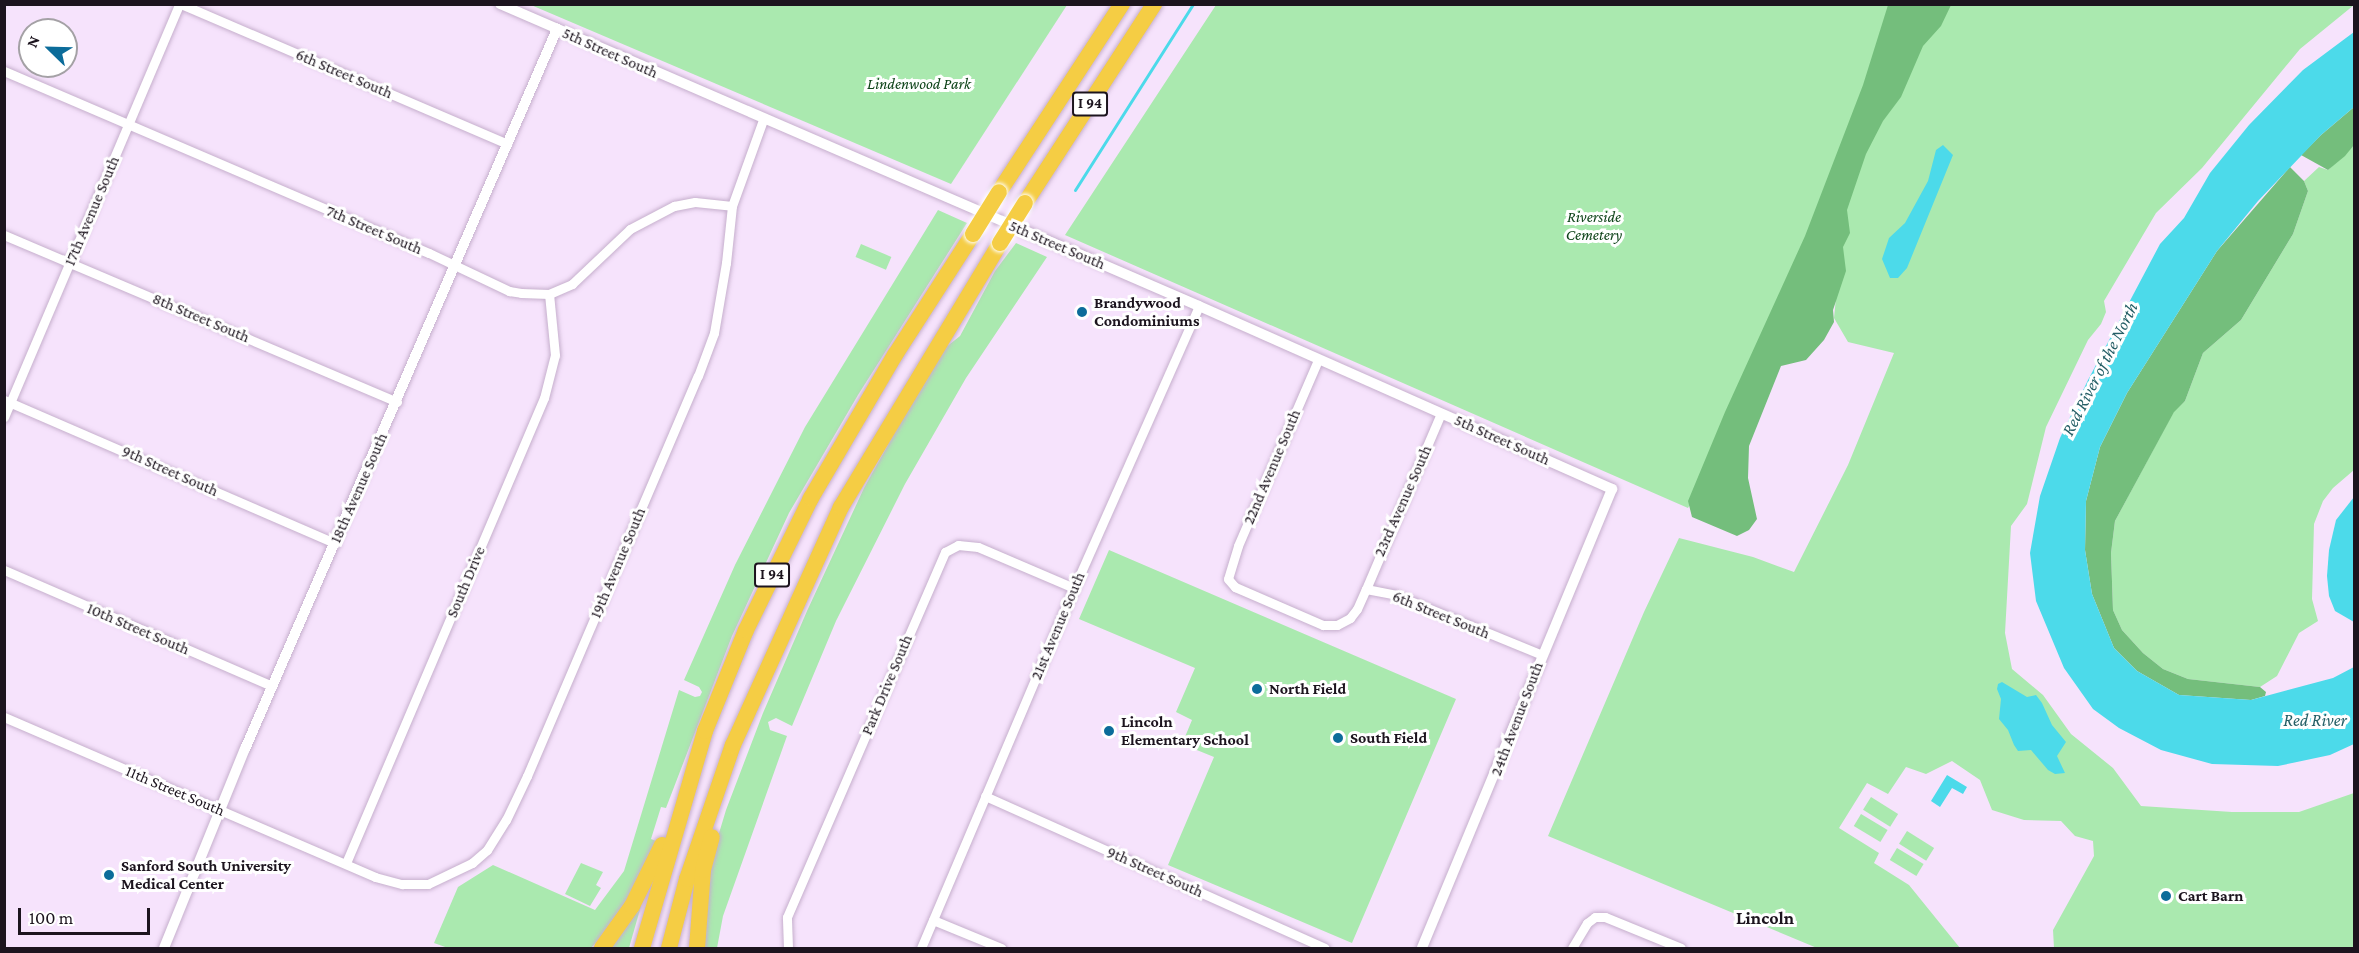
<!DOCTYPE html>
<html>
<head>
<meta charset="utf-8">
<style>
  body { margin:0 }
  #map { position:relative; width:2359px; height:953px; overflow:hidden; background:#f6e3fc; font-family:"Crimson Pro",serif }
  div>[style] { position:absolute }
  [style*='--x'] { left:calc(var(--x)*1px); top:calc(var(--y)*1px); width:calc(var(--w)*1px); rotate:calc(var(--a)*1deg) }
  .green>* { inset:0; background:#aae9af; transform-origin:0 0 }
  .forest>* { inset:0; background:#74be7c }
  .water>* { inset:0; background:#4cdaea }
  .stream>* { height:3px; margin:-1.5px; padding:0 1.5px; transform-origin:1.5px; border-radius:1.5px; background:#4cdaea }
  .roads { filter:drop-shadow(0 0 2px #c6afcd) drop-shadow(0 0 2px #c6afcd) }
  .minor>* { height:9px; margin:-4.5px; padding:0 4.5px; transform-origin:4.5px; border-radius:4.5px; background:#fff }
  .tertiary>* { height:10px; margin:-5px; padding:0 5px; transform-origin:5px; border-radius:5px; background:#fff }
  .motorway>* { height:16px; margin:-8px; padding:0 8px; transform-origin:8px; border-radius:8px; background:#f5cd44 }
  .bridges { filter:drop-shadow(0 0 2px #fff) drop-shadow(0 0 2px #fff) }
  .motorway-bridge>* { height:16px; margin:-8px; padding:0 8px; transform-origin:8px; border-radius:8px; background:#f5cd44 }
  .dots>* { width:16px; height:16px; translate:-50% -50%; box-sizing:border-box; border:3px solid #fff; border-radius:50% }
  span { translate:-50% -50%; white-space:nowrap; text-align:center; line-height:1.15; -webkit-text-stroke:6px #fff; paint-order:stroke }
  .shield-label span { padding:2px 4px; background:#fff; border:2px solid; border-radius:4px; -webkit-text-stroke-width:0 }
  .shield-label { font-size:15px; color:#1c141e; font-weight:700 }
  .street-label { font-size:16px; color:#1c141e }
  .park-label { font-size:16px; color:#0d4318; font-style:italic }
  .poi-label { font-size:16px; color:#1c141e; font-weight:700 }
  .left { translate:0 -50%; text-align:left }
  .water-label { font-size:18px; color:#255f66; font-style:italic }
  .neighbourhood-label { font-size:18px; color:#1c141e; font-weight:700 }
  .frame { position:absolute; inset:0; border:6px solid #1c141e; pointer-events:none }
  .north { position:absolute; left:18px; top:18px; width:60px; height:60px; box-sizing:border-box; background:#fff; border:2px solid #a4a1a5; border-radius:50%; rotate:293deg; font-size:16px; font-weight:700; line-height:24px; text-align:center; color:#1c141e }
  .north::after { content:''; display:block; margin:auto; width:21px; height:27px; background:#0c6c9a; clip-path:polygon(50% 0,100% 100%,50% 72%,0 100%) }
  .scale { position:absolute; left:18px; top:908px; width:132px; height:27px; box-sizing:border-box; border:3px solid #1c141e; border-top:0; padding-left:8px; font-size:18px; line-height:21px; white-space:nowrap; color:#1c141e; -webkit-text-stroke:4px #fff; paint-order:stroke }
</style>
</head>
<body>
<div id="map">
  <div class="green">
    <i style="clip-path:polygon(531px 5px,1067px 5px,951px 184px)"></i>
    <i style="clip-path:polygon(1216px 5px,2354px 5px,2300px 49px,2202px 168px,2156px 213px,2104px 301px,2106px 312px,2101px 324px,2088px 340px,2046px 427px,2027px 504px,2011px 526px,2005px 633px,2012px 669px,2043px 695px,2071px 734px,2113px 768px,2141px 806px,2232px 812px,2299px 812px,2354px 793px,2354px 948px,2054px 948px,2053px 930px,2094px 856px,2093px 841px,2075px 836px,2061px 821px,2024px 820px,1992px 810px,1980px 780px,1952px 761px,1926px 774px,1906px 767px,1888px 794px,1867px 783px,1839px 828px,1879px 853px,1874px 863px,1909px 885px,1960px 948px,1817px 948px,1548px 836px,1644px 612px,1679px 538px,1753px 557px,1794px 572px,1848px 465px,1894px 353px,1848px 342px,1834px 318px,1838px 278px,1777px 353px,1688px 508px,1065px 235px)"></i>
    <i style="clip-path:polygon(2354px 145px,2354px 470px,2333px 488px,2323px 501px,2314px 524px,2312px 599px,2318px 621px,2299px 633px,2277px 676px,2260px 687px,2188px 679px,2163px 669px,2143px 653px,2122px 630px,2113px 610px,2111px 553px,2115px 521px,2174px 411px,2185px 401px,2203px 353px,2241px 320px,2293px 234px,2308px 191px,2304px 181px,2319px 167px,2328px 170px)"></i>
    <i style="clip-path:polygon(938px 210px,967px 223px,858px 395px,789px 513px,732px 636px,666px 808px,661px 807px,651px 839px,656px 841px,640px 877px,612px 925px,591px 948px,448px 948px,434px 943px,458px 887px,493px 865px,595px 910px,624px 871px,679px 690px,695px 697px,700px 696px,702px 692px,699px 687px,684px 680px,735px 565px,805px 427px)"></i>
    <i style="clip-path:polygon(1016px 243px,1047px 257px,966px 378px,905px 484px,836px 621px,792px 726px,776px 718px,768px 722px,770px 730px,787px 736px,723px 916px,717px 948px,701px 948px,707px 873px,726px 810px,763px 713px,807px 611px,864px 488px,913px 400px,945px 348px,960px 336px,995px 271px)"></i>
    <i style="left:861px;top:244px;width:33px;height:14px;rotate:23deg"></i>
    <i style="clip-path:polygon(1109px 550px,1456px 699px,1352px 943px,1168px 865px,1214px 757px,1182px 744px,1192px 720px,1176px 712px,1195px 668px,1079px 619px)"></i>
    <i style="left:1871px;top:797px;width:32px;height:15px;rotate:32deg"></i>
    <i style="left:1861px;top:814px;width:31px;height:14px;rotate:31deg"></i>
    <i style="left:1907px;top:831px;width:32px;height:15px;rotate:32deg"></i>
    <i style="left:1897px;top:848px;width:31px;height:14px;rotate:31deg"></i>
    <i style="clip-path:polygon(581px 863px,603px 872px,596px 885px,601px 888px,590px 906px,565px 894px)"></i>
    <i style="clip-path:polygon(641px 906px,629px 948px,607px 948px)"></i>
  </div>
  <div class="forest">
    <i style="clip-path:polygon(1888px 5px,1951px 5px,1941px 26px,1923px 46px,1901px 97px,1883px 121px,1866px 154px,1847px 210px,1850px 233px,1843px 247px,1846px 271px,1833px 310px,1834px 322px,1824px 340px,1806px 360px,1781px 366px,1749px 446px,1748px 478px,1757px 519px,1749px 530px,1737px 536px,1692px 517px,1688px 501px,1725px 412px,1805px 236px,1863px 85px)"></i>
    <i style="clip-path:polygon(2354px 107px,2354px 145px,2345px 156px,2328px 170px,2301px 155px,2321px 135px)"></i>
    <i style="clip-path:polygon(2290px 167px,2304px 181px,2308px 191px,2293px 234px,2241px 320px,2203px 353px,2185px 401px,2174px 412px,2115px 521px,2111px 553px,2113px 610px,2122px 630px,2143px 653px,2163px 669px,2188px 679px,2260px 687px,2266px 692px,2265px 696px,2251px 700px,2179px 695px,2137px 671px,2114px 648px,2092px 594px,2085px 550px,2086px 501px,2100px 447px,2127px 393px,2217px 251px)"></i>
  </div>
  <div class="water">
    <i style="clip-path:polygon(2354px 32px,2354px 107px,2321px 135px,2258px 201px,2217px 251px,2127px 393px,2100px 447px,2086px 501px,2085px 550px,2092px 594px,2114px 648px,2137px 671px,2179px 695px,2251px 700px,2333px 678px,2354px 667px,2354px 744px,2330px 755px,2278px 766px,2212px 764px,2161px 750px,2119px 728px,2093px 709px,2064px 668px,2036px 601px,2030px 553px,2040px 496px,2060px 438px,2088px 380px,2160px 244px,2184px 218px,2210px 173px,2249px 125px,2303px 70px)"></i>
    <i style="clip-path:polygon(1943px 145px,1953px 155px,1907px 268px,1898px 278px,1890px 278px,1882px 259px,1889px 238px,1905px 223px,1928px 181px,1936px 150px)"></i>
    <i style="clip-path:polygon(2354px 497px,2354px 622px,2335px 611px,2329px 596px,2327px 576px,2329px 550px,2336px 520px)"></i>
    <i style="clip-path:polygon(2002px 682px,2027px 697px,2036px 695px,2042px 703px,2052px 725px,2066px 742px,2057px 756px,2065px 773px,2055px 774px,2048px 770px,2031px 750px,2018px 751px,2014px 745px,2008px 730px,1999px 719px,2001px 699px,1997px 689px,1998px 684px)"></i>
    <i style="clip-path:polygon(1947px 775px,1967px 787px,1963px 794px,1952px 788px,1940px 807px,1931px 801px)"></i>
  </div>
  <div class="stream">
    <i style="--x:1075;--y:190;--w:220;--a:-57.6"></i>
  </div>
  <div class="roads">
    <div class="minor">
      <i style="--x:181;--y:4;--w:355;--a:23.2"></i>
      <i style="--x:4;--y:71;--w:462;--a:23.2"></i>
      <i style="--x:429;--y:253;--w:89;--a:25.4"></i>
      <i style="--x:509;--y:291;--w:12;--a:9"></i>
      <i style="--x:521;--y:293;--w:28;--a:2"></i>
      <i style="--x:549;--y:294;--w:25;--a:-23"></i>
      <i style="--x:572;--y:284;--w:80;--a:-43.5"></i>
      <i style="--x:630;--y:229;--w:50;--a:-27.6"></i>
      <i style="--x:674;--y:206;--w:21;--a:-11"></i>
      <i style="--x:695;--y:202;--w:37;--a:6"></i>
      <i style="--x:4;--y:235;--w:427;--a:23"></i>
      <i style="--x:1318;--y:360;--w:202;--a:113.3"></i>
      <i style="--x:1238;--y:546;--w:34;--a:107"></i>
      <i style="--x:1228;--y:579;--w:11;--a:49"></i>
      <i style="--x:1235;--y:587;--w:96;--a:23.4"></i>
      <i style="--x:1323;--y:625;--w:14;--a:0"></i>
      <i style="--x:1337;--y:625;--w:15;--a:-28"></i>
      <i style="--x:1350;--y:618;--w:11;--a:-52"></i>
      <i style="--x:1357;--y:609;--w:22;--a:-66"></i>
      <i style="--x:1366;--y:589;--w:31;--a:11"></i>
      <i style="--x:1396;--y:595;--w:158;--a:22.3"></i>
      <i style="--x:4;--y:400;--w:361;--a:23.4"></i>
      <i style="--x:4;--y:417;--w:449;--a:-67"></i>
      <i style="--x:4;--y:570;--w:292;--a:23.4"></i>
      <i style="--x:1366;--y:589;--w:191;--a:-66.9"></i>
      <i style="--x:4;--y:717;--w:404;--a:23.3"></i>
      <i style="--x:375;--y:877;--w:28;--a:15"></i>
      <i style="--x:402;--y:884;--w:26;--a:0"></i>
      <i style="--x:428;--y:884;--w:49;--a:-25.5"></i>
      <i style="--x:472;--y:863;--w:20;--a:-41"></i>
      <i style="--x:487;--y:850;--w:36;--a:-58"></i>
      <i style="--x:506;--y:820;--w:49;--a:-64.5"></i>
      <i style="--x:527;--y:776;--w:435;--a:-66.9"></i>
      <i style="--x:698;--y:376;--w:46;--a:-69.6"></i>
      <i style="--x:714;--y:333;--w:71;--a:-80.3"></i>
      <i style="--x:726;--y:263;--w:57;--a:-84"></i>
      <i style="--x:732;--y:206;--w:91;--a:-70.2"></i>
      <i style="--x:985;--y:796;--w:372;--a:24.1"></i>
      <i style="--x:346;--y:863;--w:505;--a:-66.94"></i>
      <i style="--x:544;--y:398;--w:44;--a:-75.7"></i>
      <i style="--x:555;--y:355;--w:61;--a:-95.6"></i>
      <i style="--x:933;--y:920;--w:74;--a:22.4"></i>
      <i style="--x:788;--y:948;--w:31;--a:-92"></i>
      <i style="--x:787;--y:917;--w:398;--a:-66.6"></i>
      <i style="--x:945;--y:552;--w:15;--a:-28"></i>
      <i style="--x:958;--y:545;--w:20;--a:6"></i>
      <i style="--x:978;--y:547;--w:104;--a:23.1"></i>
      <i style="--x:921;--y:948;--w:391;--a:-67"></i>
      <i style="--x:1074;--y:588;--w:308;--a:-66.1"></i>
      <i style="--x:1572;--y:948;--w:29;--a:-59"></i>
      <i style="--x:1587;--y:923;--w:10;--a:-37"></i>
      <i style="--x:1595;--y:917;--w:10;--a:0"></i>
      <i style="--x:1605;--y:917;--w:82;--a:22.2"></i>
    </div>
    <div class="tertiary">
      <i style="--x:500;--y:4;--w:761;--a:23.37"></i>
      <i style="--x:1199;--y:306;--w:452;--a:23.9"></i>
      <i style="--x:1612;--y:489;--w:497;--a:112.5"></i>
      <i style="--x:164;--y:948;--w:215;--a:-67.9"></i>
      <i style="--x:245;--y:749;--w:785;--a:-66.57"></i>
    </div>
    <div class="motorway">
      <i style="--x:999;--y:192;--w:225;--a:-56.8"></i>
      <i style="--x:1025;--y:203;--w:237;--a:-57"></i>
      <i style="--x:602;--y:948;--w:52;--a:-54.5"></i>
      <i style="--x:632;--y:906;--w:68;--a:-63.8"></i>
      <i style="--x:642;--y:948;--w:226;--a:-73.8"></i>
      <i style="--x:705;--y:731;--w:109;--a:-67.9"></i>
      <i style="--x:746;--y:630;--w:147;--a:-63.8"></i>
      <i style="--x:811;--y:498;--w:166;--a:-59.6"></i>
      <i style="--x:895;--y:355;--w:144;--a:-57.2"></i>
      <i style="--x:669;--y:948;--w:71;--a:-75.4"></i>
      <i style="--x:687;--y:879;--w:142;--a:-71.1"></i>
      <i style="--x:733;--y:745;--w:261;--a:-65.6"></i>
      <i style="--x:841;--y:507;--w:308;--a:-58.9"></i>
      <i style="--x:697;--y:948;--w:78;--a:-85.6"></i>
      <i style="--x:703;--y:870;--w:34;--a:-75"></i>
    </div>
  </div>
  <div class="bridges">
    <div class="motorway-bridge">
      <i style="--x:973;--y:234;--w:49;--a:-58.2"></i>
      <i style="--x:1000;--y:243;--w:47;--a:-58"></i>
    </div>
  </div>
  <div class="dots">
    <i style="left:1082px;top:312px;background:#0c6c9a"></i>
    <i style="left:1257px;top:689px;background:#0c6c9a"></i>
    <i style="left:1109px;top:731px;background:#0c6c9a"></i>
    <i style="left:1338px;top:738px;background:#0c6c9a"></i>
    <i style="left:109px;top:875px;background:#0c6c9a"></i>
    <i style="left:2166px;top:896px;background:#0c6c9a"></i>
  </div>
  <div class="shield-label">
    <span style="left:1090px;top:104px">I 94</span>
    <span style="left:772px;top:575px">I 94</span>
  </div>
  <div class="street-label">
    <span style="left:610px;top:53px;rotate:24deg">5th Street South</span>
    <span style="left:344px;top:74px;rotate:23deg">6th Street South</span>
    <span style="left:92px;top:211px;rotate:-67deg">17th Avenue South</span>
    <span style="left:374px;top:230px;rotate:23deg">7th Street South</span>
    <span style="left:1057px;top:245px;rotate:23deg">5th Street South</span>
    <span style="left:201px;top:318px;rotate:23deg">8th Street South</span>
    <span style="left:1502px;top:440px;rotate:24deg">5th Street South</span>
    <span style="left:1272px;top:467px;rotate:-67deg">22nd Avenue South</span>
    <span style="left:170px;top:471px;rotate:24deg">9th Street South</span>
    <span style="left:359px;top:488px;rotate:-66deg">18th Avenue South</span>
    <span style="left:1403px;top:501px;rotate:-66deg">23rd Avenue South</span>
    <span style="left:618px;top:563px;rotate:-67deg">19th Avenue South</span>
    <span style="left:466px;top:582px;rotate:-67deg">South Drive</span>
    <span style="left:1441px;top:615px;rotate:22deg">6th Street South</span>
    <span style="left:1058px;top:626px;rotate:-67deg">21st Avenue South</span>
    <span style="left:138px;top:629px;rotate:23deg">10th Street South</span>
    <span style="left:887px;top:685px;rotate:-67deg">Park Drive South</span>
    <span style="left:1517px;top:719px;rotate:-69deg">24th Avenue South</span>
    <span style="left:175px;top:791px;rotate:23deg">11th Street South</span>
    <span style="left:1155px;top:872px;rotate:24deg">9th Street South</span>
  </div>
  <div class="park-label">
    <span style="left:919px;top:84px">Lindenwood Park</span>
    <span style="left:1594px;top:226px">Riverside<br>Cemetery</span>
  </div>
  <div class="poi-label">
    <span class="left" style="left:1094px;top:312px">Brandywood<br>Condominiums</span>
    <span class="left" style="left:1269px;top:689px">North Field</span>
    <span class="left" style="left:1121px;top:731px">Lincoln<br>Elementary School</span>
    <span class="left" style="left:1350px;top:738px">South Field</span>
    <span class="left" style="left:121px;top:875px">Sanford South University<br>Medical Center</span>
    <span class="left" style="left:2178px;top:896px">Cart Barn</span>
  </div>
  <div class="water-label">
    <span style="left:2100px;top:369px;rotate:-63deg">Red River of the North</span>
    <span style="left:2315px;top:720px">Red River</span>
  </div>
  <div class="neighbourhood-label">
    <span style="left:1765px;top:918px">Lincoln</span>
  </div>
  <div class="frame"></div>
  <div class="north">N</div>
  <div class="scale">100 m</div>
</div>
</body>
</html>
